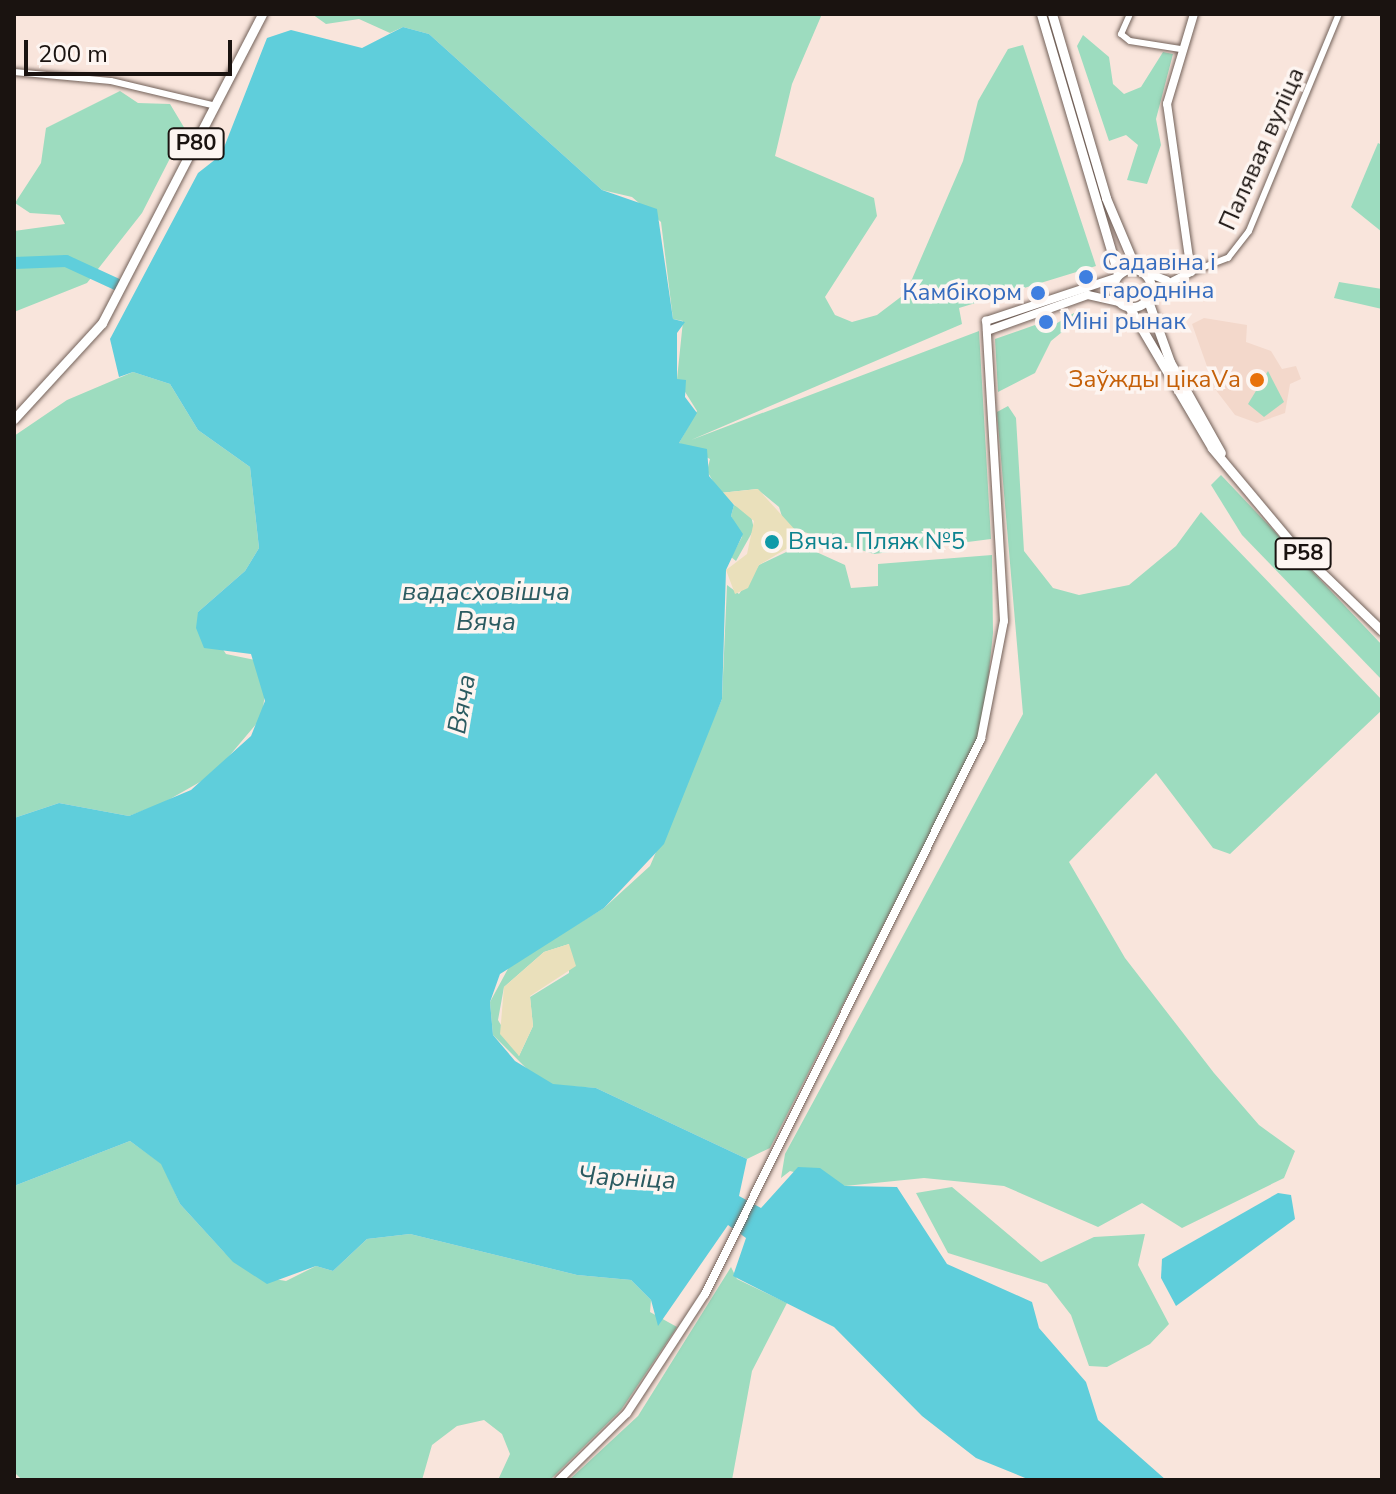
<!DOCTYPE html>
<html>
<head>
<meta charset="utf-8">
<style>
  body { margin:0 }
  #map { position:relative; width:1396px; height:1494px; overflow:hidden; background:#f9e5dc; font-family:"Nunito Sans",sans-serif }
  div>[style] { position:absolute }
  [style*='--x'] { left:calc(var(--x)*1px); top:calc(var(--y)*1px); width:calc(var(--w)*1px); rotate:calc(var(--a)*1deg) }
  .built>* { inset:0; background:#f3d8cb }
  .green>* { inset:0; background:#9ddcbf }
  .sand>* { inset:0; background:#eae0bb }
  .water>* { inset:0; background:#5fcedb }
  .river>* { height:12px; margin:-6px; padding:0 6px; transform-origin:6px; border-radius:6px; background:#5fcedb }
  .roads { filter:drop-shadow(0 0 2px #726159) drop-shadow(0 0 2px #726159) }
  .street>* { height:6px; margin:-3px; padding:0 3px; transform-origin:3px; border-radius:3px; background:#fff }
  .secondary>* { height:8px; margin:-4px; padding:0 4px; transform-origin:4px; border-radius:4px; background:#fff }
  .primary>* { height:9px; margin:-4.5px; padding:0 4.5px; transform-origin:4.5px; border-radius:4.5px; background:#fff }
  .primary>.ring { margin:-4.5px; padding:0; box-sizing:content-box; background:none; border:9px solid #fff; border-radius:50% }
  .dots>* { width:22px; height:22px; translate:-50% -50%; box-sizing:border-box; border:4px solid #fdf5f1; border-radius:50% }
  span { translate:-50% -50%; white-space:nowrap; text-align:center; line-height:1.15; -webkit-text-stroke:7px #fdf5f1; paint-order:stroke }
  .shield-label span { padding:2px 6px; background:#fdf5f1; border:2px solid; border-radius:6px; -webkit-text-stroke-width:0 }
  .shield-label { font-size:22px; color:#1a1310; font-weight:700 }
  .street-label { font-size:24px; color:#1a1310 }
  .shop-label { font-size:24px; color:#366cbe }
  .left { translate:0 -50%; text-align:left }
  .right { translate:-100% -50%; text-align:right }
  .food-label { font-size:24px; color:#c56008 }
  .culture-label { font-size:24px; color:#0d838f }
  .water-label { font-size:26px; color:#2b5b61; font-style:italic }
  .frame { position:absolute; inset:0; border:16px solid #1a1310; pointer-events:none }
  .scale { position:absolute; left:24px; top:40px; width:208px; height:36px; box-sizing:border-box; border:4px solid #1a1310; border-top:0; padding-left:10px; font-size:24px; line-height:28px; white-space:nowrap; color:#1a1310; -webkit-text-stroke:6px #fdf5f1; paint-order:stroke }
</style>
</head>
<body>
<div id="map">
  <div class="built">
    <i style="clip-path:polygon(1204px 318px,1247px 325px,1246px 342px,1271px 351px,1282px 369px,1296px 366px,1301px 379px,1290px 384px,1285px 413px,1257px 423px,1235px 415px,1215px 389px,1192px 324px)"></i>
  </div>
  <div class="green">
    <i style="clip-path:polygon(312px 14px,822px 14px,792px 84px,775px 156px,874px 198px,877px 216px,825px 297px,835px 315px,852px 322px,877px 315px,906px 293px,963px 161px,978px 101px,1008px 49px,1023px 45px,1096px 266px,959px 308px,962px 324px,691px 440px,979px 331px,991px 539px,874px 554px,785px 526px,779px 507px,757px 489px,720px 493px,707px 471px,710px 459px,679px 443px,697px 411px,677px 379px,683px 321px,673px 319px,661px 222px,632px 197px,602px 190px,429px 34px,403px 27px,390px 33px,359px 19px,326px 24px)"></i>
    <i style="clip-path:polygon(1083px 35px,1109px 57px,1113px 84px,1124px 94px,1141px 87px,1163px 52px,1173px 54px,1156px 119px,1161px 145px,1147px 184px,1127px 180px,1138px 145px,1126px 135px,1109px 141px,1077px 46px)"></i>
    <i style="clip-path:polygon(120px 91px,138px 103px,170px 104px,185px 129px,142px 213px,87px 283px,14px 312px,14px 231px,65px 224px,60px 215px,30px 213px,15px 203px,41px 163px,46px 128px)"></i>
    <i style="clip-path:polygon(1378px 143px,1382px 145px,1382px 232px,1351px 207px)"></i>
    <i style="clip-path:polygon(1339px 282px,1382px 289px,1382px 309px,1334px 298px)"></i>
    <i style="clip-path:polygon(1074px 313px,1078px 319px,1051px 341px,1035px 373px,998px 392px,995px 339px,1035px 325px,1042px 332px)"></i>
    <i style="clip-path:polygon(1268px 371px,1284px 402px,1264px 417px,1248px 404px)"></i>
    <i style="clip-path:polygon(133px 372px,170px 384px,198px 430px,250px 467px,259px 548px,245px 571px,198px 612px,226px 654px,255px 660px,265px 692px,262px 717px,214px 774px,163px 803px,129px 816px,59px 803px,14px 818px,14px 436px,67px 400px)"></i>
    <i style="clip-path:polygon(1008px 406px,1016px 418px,1024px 551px,1053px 588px,1079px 595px,1129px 585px,1176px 546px,1201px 512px,1382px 700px,1382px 710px,1230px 854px,1213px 848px,1156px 773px,1069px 862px,1125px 958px,1214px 1073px,1259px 1125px,1295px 1151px,1284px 1178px,1182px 1228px,1142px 1203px,1098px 1227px,1004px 1186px,924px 1178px,845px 1186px,790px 1171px,781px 1178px,785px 1154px,1023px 714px,997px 412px)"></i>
    <i style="clip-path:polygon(1221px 475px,1382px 645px,1382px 680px,1242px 535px,1211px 485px)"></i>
    <i style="clip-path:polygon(734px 505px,750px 512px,754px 529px,736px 561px,731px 557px,742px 537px,731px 516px)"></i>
    <i style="clip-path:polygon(evenodd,801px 545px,845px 565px,851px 588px,878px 586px,878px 564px,992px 555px,993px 633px,983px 729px,770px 1148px,747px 1159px,596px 1088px,553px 1085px,532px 1074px,493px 1035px,490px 1002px,510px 965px,604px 908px,650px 866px,722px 699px,727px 585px,739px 594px,759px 565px,801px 545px,569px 944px,569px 973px,530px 997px,533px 1026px,519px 1056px,498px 1020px,504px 987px,544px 952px,569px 944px)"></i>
    <i style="clip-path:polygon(130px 1141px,162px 1164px,180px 1204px,224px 1252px,256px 1276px,286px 1281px,316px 1266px,333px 1271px,367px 1239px,410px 1234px,577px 1275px,631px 1280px,651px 1300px,650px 1312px,677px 1327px,621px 1410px,550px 1480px,498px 1480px,510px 1454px,502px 1434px,484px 1420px,457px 1426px,432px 1445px,422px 1480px,22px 1480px,14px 1472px,14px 1186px)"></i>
    <i style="clip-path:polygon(952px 1187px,1041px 1262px,1094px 1237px,1145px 1234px,1138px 1265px,1169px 1324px,1150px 1344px,1107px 1367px,1089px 1366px,1071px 1315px,1047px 1284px,948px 1253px,916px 1193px)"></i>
    <i style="clip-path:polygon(731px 1267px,737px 1279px,787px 1303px,752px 1371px,732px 1480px,569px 1480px,638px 1416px)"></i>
  </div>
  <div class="sand">
    <i style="clip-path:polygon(758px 489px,797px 532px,791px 546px,759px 565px,748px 588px,735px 594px,726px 570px,747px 554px,754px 521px,720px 493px)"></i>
    <i style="clip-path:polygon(569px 944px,576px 966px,530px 996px,533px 1026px,519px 1056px,500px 1034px,504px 987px,544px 952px)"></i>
  </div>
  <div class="water">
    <i style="clip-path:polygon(403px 27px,429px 34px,602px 190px,657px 209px,673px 319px,685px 322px,677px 333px,677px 379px,686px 380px,685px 397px,697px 413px,679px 443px,707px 449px,709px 476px,734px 505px,731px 516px,743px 534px,726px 570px,722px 699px,664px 844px,604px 908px,500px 974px,490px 1002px,493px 1035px,515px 1061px,553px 1084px,596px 1088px,747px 1159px,739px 1196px,761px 1208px,798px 1167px,820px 1168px,845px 1186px,897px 1187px,947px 1264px,1032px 1302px,1039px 1328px,1086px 1382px,1098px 1420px,1166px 1480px,1030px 1480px,976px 1458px,922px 1416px,834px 1327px,733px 1276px,746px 1238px,728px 1225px,658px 1326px,651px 1300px,631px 1280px,577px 1275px,410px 1234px,367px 1239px,333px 1271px,316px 1266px,267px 1284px,233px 1262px,180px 1204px,161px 1164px,130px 1141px,14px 1186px,14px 818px,59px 803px,129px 816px,191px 790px,251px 736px,265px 701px,251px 654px,204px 648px,196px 628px,198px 612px,245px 571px,259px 548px,250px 467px,198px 430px,170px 384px,133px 372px,119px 377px,110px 339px,198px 173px,221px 155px,267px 38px,291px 30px,362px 48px)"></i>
    <i style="clip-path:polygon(1278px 1193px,1291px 1195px,1295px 1219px,1176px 1306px,1161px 1278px,1162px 1259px)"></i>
  </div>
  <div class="river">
    <i style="--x:14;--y:263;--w:52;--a:-2.2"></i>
    <i style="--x:66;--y:261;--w:55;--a:24.7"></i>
  </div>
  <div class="roads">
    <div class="street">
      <i style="--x:1130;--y:14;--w:22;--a:114"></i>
      <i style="--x:1121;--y:34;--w:11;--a:38"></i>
      <i style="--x:1130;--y:41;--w:51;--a:9.1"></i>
      <i style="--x:14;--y:72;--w:97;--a:5.3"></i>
      <i style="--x:111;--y:81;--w:108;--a:13.4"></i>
      <i style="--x:1191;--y:272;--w:40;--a:-21"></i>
      <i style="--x:1228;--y:258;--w:34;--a:-52"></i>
      <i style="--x:1249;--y:231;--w:235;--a:-67.5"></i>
    </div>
    <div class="secondary">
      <i style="--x:1142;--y:271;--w:26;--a:21"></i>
      <i style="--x:1150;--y:293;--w:46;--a:-27.1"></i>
      <i style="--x:1191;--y:272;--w:170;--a:-98.1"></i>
      <i style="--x:1167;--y:104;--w:94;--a:-73.3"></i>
      <i style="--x:987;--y:331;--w:107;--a:-19.6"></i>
      <i style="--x:1088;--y:295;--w:32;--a:13"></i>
      <i style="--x:559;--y:1480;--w:95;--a:-44.6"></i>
      <i style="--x:627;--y:1413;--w:142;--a:-56.8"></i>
      <i style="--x:705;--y:1294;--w:620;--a:-63.56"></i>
      <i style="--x:981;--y:739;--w:120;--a:-79"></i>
      <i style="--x:1004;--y:621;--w:301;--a:-93.4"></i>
      <i style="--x:986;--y:321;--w:136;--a:-18.4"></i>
    </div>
    <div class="primary">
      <i style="--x:1041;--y:14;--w:271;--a:73.5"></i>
      <i style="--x:1052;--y:14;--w:192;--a:73.6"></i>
      <i style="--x:1106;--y:198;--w:77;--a:67.1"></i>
      <i class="ring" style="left:1113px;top:269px;width:29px;height:29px"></i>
      <i style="--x:1147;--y:298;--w:68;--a:70.2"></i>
      <i style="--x:1170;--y:362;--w:104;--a:60.7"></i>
      <i style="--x:1129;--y:307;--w:164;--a:59.5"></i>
      <i style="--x:1212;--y:448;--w:128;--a:50.1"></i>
      <i style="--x:1294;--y:546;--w:122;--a:44"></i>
      <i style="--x:14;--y:419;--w:130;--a:-47.5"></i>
      <i style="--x:102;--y:323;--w:348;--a:-62.6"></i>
    </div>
  </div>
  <div class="dots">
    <i style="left:1086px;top:277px;background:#3f7fe0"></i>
    <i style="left:1038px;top:293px;background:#3f7fe0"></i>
    <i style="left:1046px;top:322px;background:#3f7fe0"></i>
    <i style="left:1257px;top:380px;background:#e8710a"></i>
    <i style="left:772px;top:542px;background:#0f9aa8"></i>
  </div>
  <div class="shield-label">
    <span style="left:196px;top:144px">Р80</span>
    <span style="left:1303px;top:554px">Р58</span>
  </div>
  <div class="street-label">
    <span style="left:1262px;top:149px;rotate:-66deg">Палявая вуліца</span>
  </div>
  <div class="shop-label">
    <span class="left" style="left:1102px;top:277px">Садавіна і<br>гародніна</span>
    <span class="right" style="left:1022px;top:293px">Камбікорм</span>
    <span class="left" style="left:1062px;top:322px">Міні рынак</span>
  </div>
  <div class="food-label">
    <span class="right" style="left:1241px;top:380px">Заўжды цікаVа</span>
  </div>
  <div class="culture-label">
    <span class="left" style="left:788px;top:542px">Вяча. Пляж №5</span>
  </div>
  <div class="water-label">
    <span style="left:486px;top:607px">вадасховішча<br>Вяча</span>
    <span style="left:462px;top:704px;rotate:-80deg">Вяча</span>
    <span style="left:627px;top:1178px;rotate:3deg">Чарніца</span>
  </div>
  <div class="frame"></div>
  <div class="scale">200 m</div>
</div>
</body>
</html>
